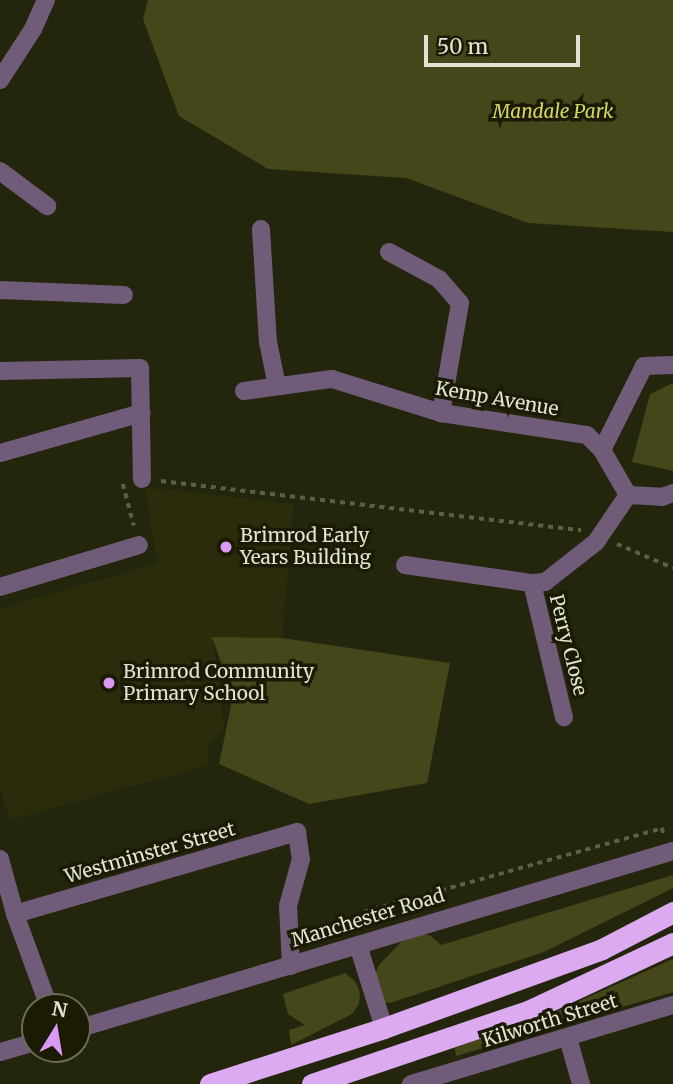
<!DOCTYPE html>
<html>
<head>
<meta charset="utf-8">
<style>
  body { margin:0 }
  #map { position:relative; width:673px; height:1084px; overflow:hidden; background:#24250d; font-family:Merriweather,serif }
  div>[style] { position:absolute }
  [style*='--x'] { left:calc(var(--x)*1px); top:calc(var(--y)*1px); width:calc(var(--w)*1px); rotate:calc(var(--a)*1deg) }
  .built>* { inset:0; background:#2b2c0b }
  .green>* { inset:0; background:#45471a }
  .path>* { height:3.5px; margin-top:-1.75px; transform-origin:0; background:repeating-linear-gradient(90deg,#5e5f4a 0 5px,transparent 0 10px) }
  .minor>* { height:18px; margin:-9px; padding:0 9px; transform-origin:9px; border-radius:9px; background:#705c78 }
  .highway>* { height:21px; margin:-10.5px; padding:0 10.5px; transform-origin:10.5px; border-radius:10.5px; background:#dcaaf0 }
  .dots>* { width:19px; height:19px; translate:-50% -50%; box-sizing:border-box; border:4px solid #1b1b04; border-radius:50% }
  span { translate:-50% -50%; white-space:nowrap; text-align:center; line-height:1.15; -webkit-text-stroke:7px #1b1b04; paint-order:stroke }
  .park-label { font-size:19px; color:#d3d762; font-style:italic }
  .street-label { font-size:19px; color:#e2e3d4 }
  .poi-label { font-size:19px; color:#e2e3d4 }
  .left { translate:0 -50%; text-align:left }
  .north { position:absolute; left:21px; top:993px; width:70px; height:70px; box-sizing:border-box; background:#1b1b04; border:2px solid #6b6b57; border-radius:50%; rotate:11deg; font-size:19px; font-weight:700; line-height:28px; text-align:center; color:#e2e3d4 }
  .north::after { content:''; display:block; margin:auto; width:24px; height:32px; background:#db99f5; clip-path:polygon(50% 0,100% 100%,50% 72%,0 100%) }
  .scale { position:absolute; left:424px; top:35px; width:156px; height:32px; box-sizing:border-box; border:4px solid #e2e3d4; border-top:0; padding-left:9px; font-size:21px; line-height:24px; white-space:nowrap; color:#e2e3d4; -webkit-text-stroke:5px #1b1b04; paint-order:stroke }
</style>
</head>
<body>
<div id="map">
  <div class="built">
    <i style="clip-path:polygon(145px 487px,294px 504px,282px 638px,213px 638px,224px 729px,207px 748px,209px 765px,10px 820px,0 788px,0 608px,157px 564px)"></i>
  </div>
  <div class="green">
    <i style="clip-path:polygon(148px 0,673px 0,673px 232px,528px 223px,406px 178px,268px 169px,179px 116px,143px 19px)"></i>
    <i style="clip-path:polygon(673px 383px,673px 471px,632px 462px,650px 394px)"></i>
    <i style="clip-path:polygon(212px 637px,282px 638px,450px 663px,427px 783px,309px 804px,219px 764px,233px 696px)"></i>
    <i style="clip-path:polygon(673px 875px,673px 888px,544px 952px,390px 1003px,384px 1002px,375px 974px,379px 965px,401px 942px,421px 933px,431px 936px,441px 945px)"></i>
    <i style="clip-path:polygon(673px 959px,673px 992px,456px 1056px,455px 1048px,557px 1011px)"></i>
    <i style="clip-path:polygon(345px 973px,355px 981px,360px 992px,359px 1004px,352px 1014px,291px 1045px,289px 1030px,305px 1025px,288px 1014px,283px 994px)"></i>
  </div>
  <div class="path">
    <i style="--x:161;--y:481;--w:423;--a:6.7"></i>
    <i style="--x:123;--y:484;--w:43;--a:75.3"></i>
    <i style="--x:617;--y:544;--w:61;--a:23.2"></i>
    <i style="--x:368;--y:924;--w:13;--a:-108"></i>
    <i style="--x:364;--y:912;--w:310;--a:-15.7"></i>
    <i style="--x:662;--y:828;--w:8;--a:76"></i>
  </div>
  <div class="minor">
    <i style="--x:0;--y:80;--w:61;--a:-57.1"></i>
    <i style="--x:33;--y:29;--w:32;--a:-66"></i>
    <i style="--x:0;--y:171;--w:59;--a:36.7"></i>
    <i style="--x:261;--y:229;--w:113;--a:86.5"></i>
    <i style="--x:268;--y:342;--w:45;--a:78.4"></i>
    <i style="--x:389;--y:252;--w:57;--a:28.4"></i>
    <i style="--x:439;--y:279;--w:32;--a:49"></i>
    <i style="--x:460;--y:303;--w:112;--a:99.8"></i>
    <i style="--x:0;--y:290;--w:124;--a:2.3"></i>
    <i style="--x:0;--y:371;--w:140;--a:-1.2"></i>
    <i style="--x:140;--y:368;--w:111;--a:89"></i>
    <i style="--x:244;--y:391;--w:89;--a:-7.8"></i>
    <i style="--x:332;--y:379;--w:114;--a:17.3"></i>
    <i style="--x:441;--y:413;--w:148;--a:8.6"></i>
    <i style="--x:587;--y:435;--w:21;--a:45"></i>
    <i style="--x:602;--y:450;--w:52;--a:60"></i>
    <i style="--x:628;--y:495;--w:34;--a:3"></i>
    <i style="--x:662;--y:497;--w:12;--a:-20"></i>
    <i style="--x:602;--y:450;--w:94;--a:-63.4"></i>
    <i style="--x:644;--y:366;--w:29;--a:-2"></i>
    <i style="--x:0;--y:453;--w:147;--a:-15.8"></i>
    <i style="--x:405;--y:565;--w:128;--a:8.1"></i>
    <i style="--x:532;--y:583;--w:13;--a:-4"></i>
    <i style="--x:545;--y:582;--w:65;--a:-38.1"></i>
    <i style="--x:596;--y:542;--w:57;--a:-55.8"></i>
    <i style="--x:532;--y:583;--w:138;--a:76.6"></i>
    <i style="--x:0;--y:587;--w:145;--a:-16.8"></i>
    <i style="--x:0;--y:859;--w:57;--a:74.7"></i>
    <i style="--x:15;--y:914;--w:99;--a:69.9"></i>
    <i style="--x:15;--y:914;--w:294;--a:-16.2"></i>
    <i style="--x:297;--y:832;--w:27;--a:82"></i>
    <i style="--x:301;--y:859;--w:49;--a:105.5"></i>
    <i style="--x:288;--y:906;--w:60;--a:87.1"></i>
    <i style="--x:358;--y:945;--w:87;--a:72.6"></i>
    <i style="--x:77;--y:1029;--w:622;--a:-16.63"></i>
    <i style="--x:568;--y:1038;--w:48;--a:74.2"></i>
    <i style="--x:0;--y:1052;--w:36;--a:-16"></i>
    <i style="--x:411;--y:1084;--w:274;--a:-16.8"></i>
  </div>
  <div class="highway">
    <i style="--x:210;--y:1084;--w:183;--a:-17.8"></i>
    <i style="--x:384;--y:1028;--w:232;--a:-19.9"></i>
    <i style="--x:602;--y:949;--w:80;--a:-27.5"></i>
    <i style="--x:312;--y:1084;--w:228;--a:-18.7"></i>
    <i style="--x:528;--y:1011;--w:160;--a:-25.1"></i>
  </div>
  <div class="dots">
    <i style="left:226px;top:547px;background:#db99f5"></i>
    <i style="left:109px;top:683px;background:#db99f5"></i>
  </div>
  <div class="park-label">
    <span style="left:553px;top:112px">Mandale Park</span>
  </div>
  <div class="street-label">
    <span style="left:497px;top:399px;rotate:10deg">Kemp Avenue</span>
    <span style="left:568px;top:645px;rotate:76deg">Perry Close</span>
    <span style="left:150px;top:853px;rotate:-16deg">Westminster Street</span>
    <span style="left:368px;top:918px;rotate:-17deg">Manchester Road</span>
    <span style="left:550px;top:1021px;rotate:-17deg">Kilworth Street</span>
  </div>
  <div class="poi-label">
    <span class="left" style="left:240px;top:547px">Brimrod Early<br>Years Building</span>
    <span class="left" style="left:123px;top:683px">Brimrod Community<br>Primary School</span>
  </div>
  <div class="north">N</div>
  <div class="scale">50 m</div>
</div>
</body>
</html>
